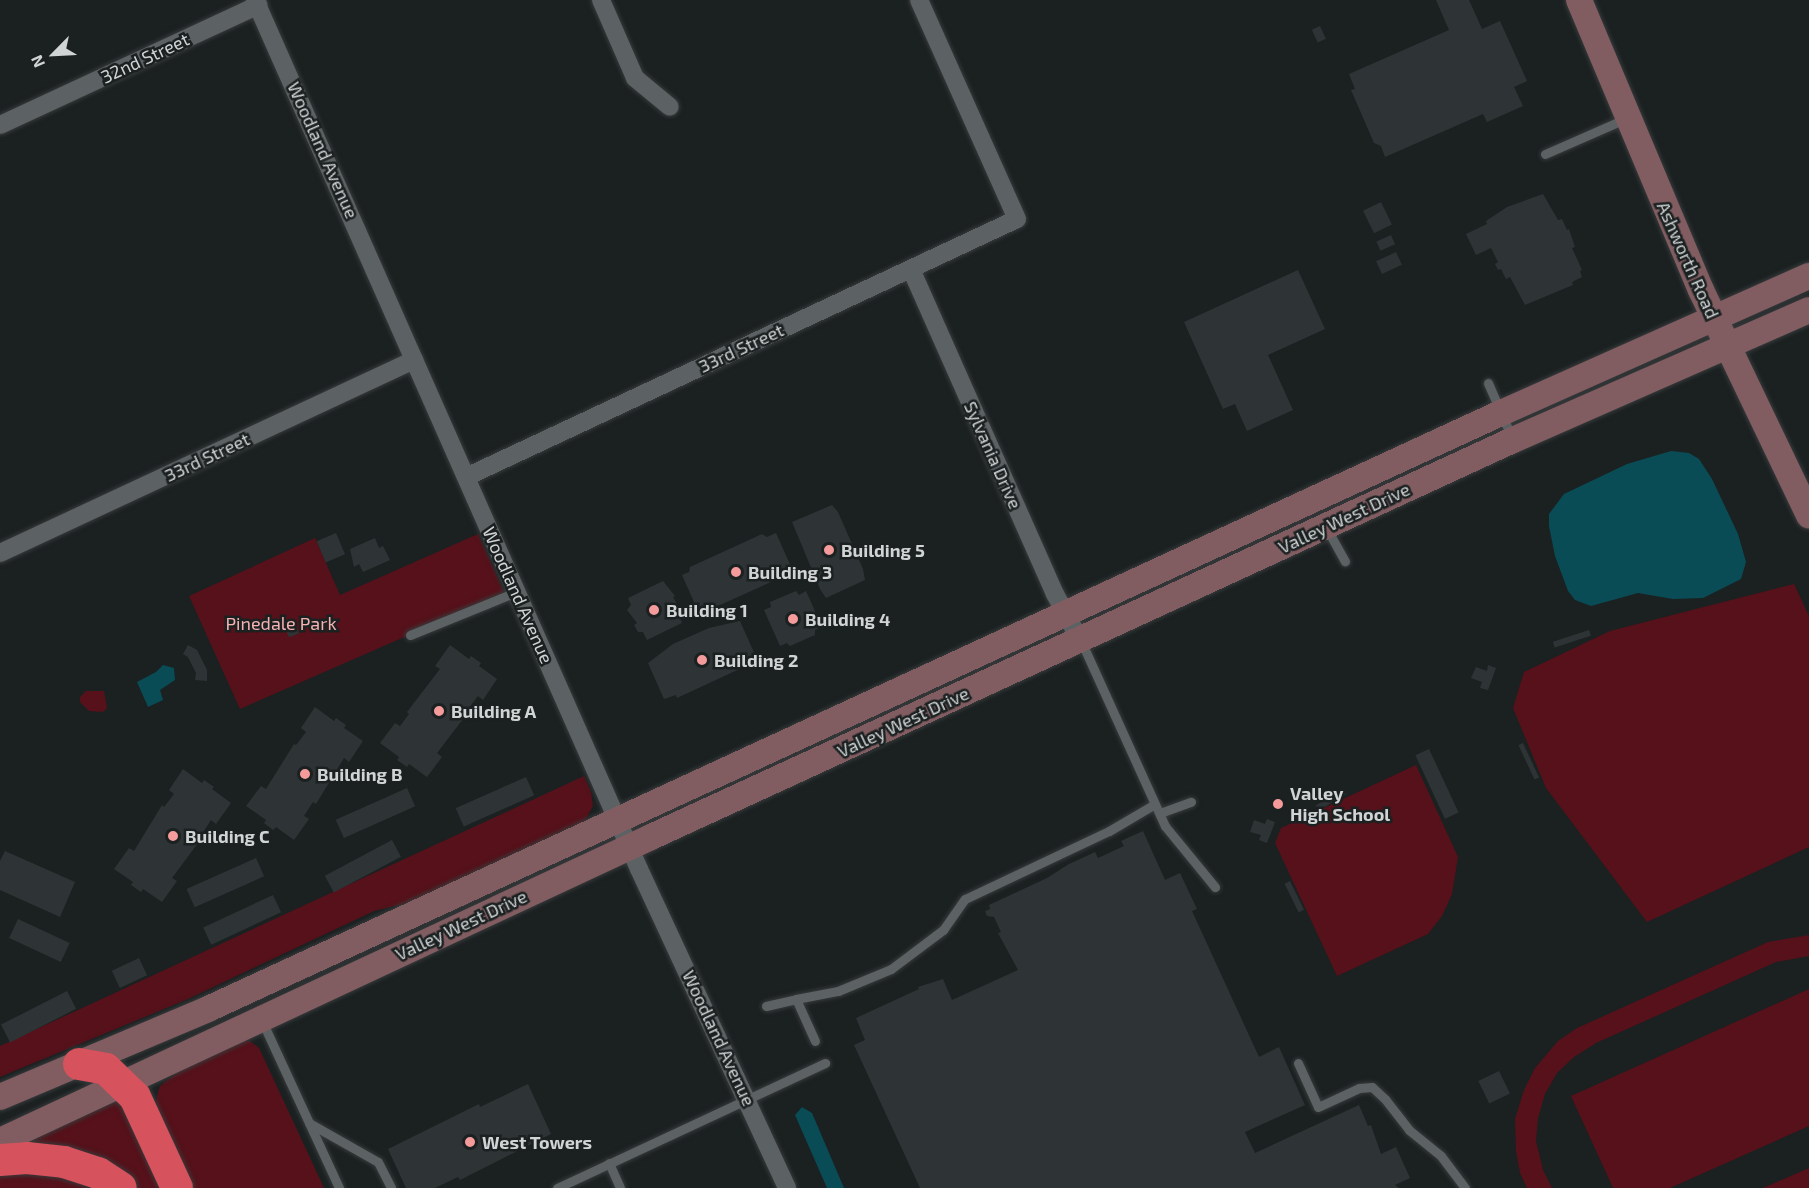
<!DOCTYPE html>
<html>
<head>
<meta charset="utf-8">
<style>
  body { margin:0 }
  #map { position:relative; width:1809px; height:1188px; overflow:hidden; background:#1b2021; font-family:"Exo 2",sans-serif }
  div>[style] { position:absolute }
  [style*='--x'] { left:calc(var(--x)*1px); top:calc(var(--y)*1px); width:calc(var(--w)*1px); rotate:calc(var(--a)*1deg) }
  .green>* { inset:0; background:#56111a }
  .water>* { inset:0; background:#094c56 }
  .building>* { inset:0; background:#2e3435; transform-origin:0 0 }
  .roads { filter:drop-shadow(0 0 2px #373a3b) drop-shadow(0 0 2px #373a3b) }
  .service>* { height:9px; margin:-4.5px; padding:0 4.5px; transform-origin:4.5px; border-radius:4.5px; background:#5c6263 }
  .minor>* { height:18px; margin:-9px; padding:0 9px; transform-origin:9px; border-radius:9px; background:#5c6263 }
  .secondary>* { height:26px; margin:-13px; padding:0 13px; transform-origin:13px; border-radius:13px; background:#815d61 }
  .motorway>* { height:32px; margin:-16px; padding:0 16px; transform-origin:16px; border-radius:16px; background:#d6525c }
  .dots>* { width:16px; height:16px; translate:-50% -50%; box-sizing:border-box; border:3px solid #1b2021; border-radius:50% }
  span { translate:-50% -50%; white-space:nowrap; text-align:center; line-height:1.15; -webkit-text-stroke:5px #1b2021; paint-order:stroke }
  .street-label { font-size:18px; color:#d1d4d5 }
  .poi-label { font-size:18px; color:#d1d4d5; font-weight:700 }
  .left { translate:0 -50%; text-align:left }
  .park-label { font-size:18px; color:#f6b1b1 }
  .north { position:absolute; left:24px; top:24px; width:60px; height:60px; -webkit-text-stroke:4px #1b2021; paint-order:stroke; rotate:246deg; font-size:16px; font-weight:700; line-height:24px; text-align:center; color:#d1d4d5 }
  .north::after { content:''; display:block; margin:auto; width:21px; height:27px; background:#d1d4d5; clip-path:polygon(50% 0,100% 100%,50% 72%,0 100%) }
</style>
</head>
<body>
<div id="map">
  <div class="green">
    <i style="clip-path:polygon(478px 534px,506px 597px,441px 621px,240px 709px,189px 596px,315px 538px,340px 595px)"></i>
    <i style="clip-path:polygon(1794px 584px,1809px 616px,1809px 847px,1647px 922px,1546px 788px,1513px 708px,1524px 672px,1610px 631px)"></i>
    <i style="clip-path:polygon(86px 691px,104px 691px,107px 708px,103px 712px,89px 711px,80px 702px,80px 697px)"></i>
    <i style="clip-path:polygon(1416px 765px,1458px 857px,1452px 894px,1442px 916px,1428px 934px,1337px 976px,1275px 843px,1281px 828px)"></i>
    <i style="clip-path:polygon(584px 776px,591px 792px,593px 806px,583px 824px,419px 900px,374px 911px,188px 999px,0 1077px,0 1046px)"></i>
    <i style="clip-path:polygon(1809px 935px,1809px 956px,1776px 962px,1596px 1043px,1574px 1057px,1557px 1073px,1545px 1094px,1538px 1118px,1536px 1141px,1543px 1170px,1552px 1188px,1527px 1188px,1520px 1173px,1516px 1151px,1515px 1119px,1524px 1090px,1535px 1068px,1558px 1041px,1577px 1028px,1768px 942px)"></i>
    <i style="clip-path:polygon(1809px 989px,1809px 1126px,1670px 1188px,1613px 1188px,1571px 1096px)"></i>
    <i style="clip-path:polygon(241px 1040px,250px 1041px,259px 1048px,324px 1188px,187px 1188px,156px 1108px,157px 1095px,160px 1086px,179px 1071px)"></i>
    <i style="clip-path:polygon(117px 1099px,121px 1101px,161px 1188px,135px 1188px,21px 1143px)"></i>
    <i style="clip-path:polygon(1809px 1168px,1809px 1188px,1763px 1188px)"></i>
    <i style="clip-path:polygon(0 1171px,49px 1171px,95px 1188px,0 1188px)"></i>
  </div>
  <div class="water">
    <i style="clip-path:polygon(1671px 451px,1689px 453px,1699px 459px,1712px 479px,1738px 534px,1746px 562px,1741px 579px,1703px 598px,1673px 599px,1638px 593px,1591px 606px,1575px 600px,1568px 591px,1555px 556px,1549px 526px,1549px 514px,1564px 494px,1627px 464px)"></i>
    <i style="clip-path:polygon(163px 665px,174px 668px,175px 680px,160px 690px,163px 700px,148px 707px,137px 682px,156px 672px)"></i>
    <i style="clip-path:polygon(802px 1107px,812px 1113px,844px 1188px,827px 1188px,795px 1115px)"></i>
  </div>
  <div class="building">
    <i style="clip-path:polygon(1436px 0,1469px 0,1482px 29px,1500px 21px,1527px 81px,1514px 87px,1523px 106px,1487px 122px,1483px 114px,1385px 157px,1381px 146px,1374px 143px,1351px 90px,1355px 89px,1349px 74px,1449px 30px)"></i>
    <i style="left:1320px;top:26px;width:14px;height:9px;rotate:65deg"></i>
    <i style="clip-path:polygon(1543px 194px,1558px 220px,1562px 219px,1567px 230px,1569px 229px,1575px 247px,1572px 248px,1582px 270px,1580px 271px,1582px 277px,1572px 282px,1573px 285px,1525px 305px,1510px 277px,1506px 279px,1501px 269px,1498px 270px,1495px 264px,1498px 262px,1491px 248px,1476px 255px,1466px 234px,1487px 224px,1486px 221px,1507px 207px)"></i>
    <i style="left:1381px;top:202px;width:25px;height:20px;rotate:64deg"></i>
    <i style="left:1391px;top:235px;width:10px;height:16px;rotate:66deg"></i>
    <i style="left:1396px;top:252px;width:14px;height:22px;rotate:65deg"></i>
    <i style="clip-path:polygon(1298px 270px,1325px 329px,1268px 355px,1293px 410px,1247px 431px,1235px 404px,1223px 409px,1184px 322px)"></i>
    <i style="clip-path:polygon(832px 505px,838px 512px,863px 569px,865px 580px,826px 598px,820px 589px,792px 522px)"></i>
    <i style="left:336px;top:533px;width:23px;height:21px;rotate:67deg"></i>
    <i style="clip-path:polygon(776px 533px,792px 569px,783px 573px,782px 577px,709px 610px,706px 608px,698px 611px,682px 575px,689px 572px,690px 567px,762px 534px,767px 537px)"></i>
    <i style="clip-path:polygon(375px 538px,379px 548px,383px 546px,390px 560px,363px 572px,359px 564px,354px 567px,350px 549px)"></i>
    <i style="clip-path:polygon(663px 581px,675px 596px,673px 597px,681px 611px,679px 616px,682px 623px,647px 640px,643px 632px,638px 632px,634px 625px,637px 623px,627px 610px,631px 605px,628px 598px)"></i>
    <i style="clip-path:polygon(796px 591px,799px 595px,806px 591px,822px 627px,815px 630px,815px 635px,790px 646px,787px 643px,780px 646px,764px 610px,771px 607px,770px 602px)"></i>
    <i style="clip-path:polygon(740px 621px,756px 657px,745px 663px,746px 666px,677px 698px,676px 695px,664px 699px,648px 663px,673px 644px,709px 628px)"></i>
    <i style="left:295px;top:623px;width:11px;height:11px;rotate:68deg"></i>
    <i style="left:1589px;top:630px;width:6px;height:38px;rotate:72deg"></i>
    <i style="clip-path:polygon(188px 645px,197px 650px,207px 670px,207px 681px,195px 680px,196px 673px,188px 657px,183px 654px)"></i>
    <i style="clip-path:polygon(450px 645px,469px 659px,471px 656px,481px 663px,479px 666px,497px 679px,483px 700px,478px 696px,468px 709px,470px 710px,437px 753px,442px 757px,427px 777px,409px 764px,407px 767px,397px 760px,399px 757px,380px 743px,395px 723px,400px 726px,409px 714px,407px 712px,440px 669px,435px 666px)"></i>
    <i style="clip-path:polygon(1488px 665px,1496px 668px,1488px 690px,1480px 688px,1482px 682px,1471px 678px,1476px 667px,1487px 671px)"></i>
    <i style="clip-path:polygon(315px 707px,334px 721px,336px 718px,346px 725px,344px 728px,363px 741px,349px 762px,344px 758px,316px 804px,313px 802px,304px 816px,309px 819px,294px 840px,276px 827px,273px 830px,264px 823px,266px 820px,246px 806px,261px 786px,266px 789px,294px 744px,296px 745px,306px 732px,301px 728px)"></i>
    <i style="left:1523px;top:743px;width:38px;height:5px;rotate:65deg"></i>
    <i style="left:1429px;top:749px;width:70px;height:15px;rotate:65deg"></i>
    <i style="clip-path:polygon(183px 769px,202px 783px,204px 780px,214px 787px,212px 789px,231px 803px,216px 824px,211px 820px,202px 834px,204px 835px,172px 878px,177px 881px,162px 902px,143px 889px,141px 892px,131px 885px,133px 882px,114px 869px,129px 848px,134px 851px,162px 805px,164px 807px,174px 794px,169px 790px)"></i>
    <i style="left:526px;top:777px;width:20px;height:77px;rotate:66deg"></i>
    <i style="left:407px;top:788px;width:20px;height:78px;rotate:66deg"></i>
    <i style="left:1343px;top:789px;width:6px;height:32px;rotate:59deg"></i>
    <i style="clip-path:polygon(1267px 819px,1275px 822px,1267px 843px,1259px 840px,1261px 835px,1250px 832px,1254px 820px,1265px 824px)"></i>
    <i style="clip-path:polygon(1143px 831px,1165px 880px,1180px 873px,1197px 909px,1192px 911px,1259px 1057px,1279px 1047px,1305px 1105px,1245px 1132px,1255px 1153px,1359px 1105px,1368px 1126px,1371px 1125px,1381px 1154px,1396px 1147px,1410px 1178px,1395px 1185px,1399px 1188px,920px 1188px,854px 1045px,865px 1040px,856px 1018px,919px 989px,918px 987px,943px 979px,952px 1000px,1018px 970px,998px 933px,1001px 932px,994px 917px,987px 916px,985px 911px,990px 909px,989px 905px,1047px 878px,1069px 864px,1095px 852px,1098px 858px,1124px 846px,1121px 841px)"></i>
    <i style="left:392px;top:840px;width:19px;height:76px;rotate:62deg"></i>
    <i style="clip-path:polygon(5px 851px,75px 882px,60px 917px,0 890px,0 861px)"></i>
    <i style="left:256px;top:858px;width:20px;height:76px;rotate:66deg"></i>
    <i style="left:1290px;top:881px;width:32px;height:6px;rotate:64deg"></i>
    <i style="left:273px;top:895px;width:19px;height:77px;rotate:65deg"></i>
    <i style="left:18px;top:919px;width:57px;height:21px;rotate:25deg"></i>
    <i style="left:139px;top:958px;width:19px;height:30px;rotate:65deg"></i>
    <i style="left:67px;top:991px;width:20px;height:74px;rotate:63deg"></i>
    <i style="left:1499px;top:1071px;width:25px;height:23px;rotate:64deg"></i>
    <i style="clip-path:polygon(528px 1084px,551px 1134px,460px 1180px,458px 1177px,435px 1188px,406px 1188px,388px 1149px,479px 1104px,480px 1107px)"></i>
  </div>
  <div class="roads">
    <div class="service">
      <i style="--x:1545;--y:154;--w:90;--a:-23.7"></i>
      <i style="--x:1488;--y:383;--w:60;--a:66.4"></i>
      <i style="--x:1327;--y:529;--w:37;--a:61"></i>
      <i style="--x:410;--y:635;--w:114;--a:-22.1"></i>
      <i style="--x:1081;--y:641;--w:203;--a:65.6"></i>
      <i style="--x:1165;--y:826;--w:79;--a:50.7"></i>
      <i style="--x:1160;--y:813;--w:33;--a:-20"></i>
      <i style="--x:796;--y:999;--w:43;--a:-10.8"></i>
      <i style="--x:838;--y:991;--w:57;--a:-22.5"></i>
      <i style="--x:891;--y:969;--w:65;--a:-36.9"></i>
      <i style="--x:943;--y:930;--w:38;--a:-55"></i>
      <i style="--x:965;--y:899;--w:159;--a:-25.3"></i>
      <i style="--x:1109;--y:831;--w:53;--a:-30.4"></i>
      <i style="--x:766;--y:1006;--w:31;--a:-13"></i>
      <i style="--x:796;--y:999;--w:46;--a:65.7"></i>
      <i style="--x:262;--y:1021;--w:184;--a:65.2"></i>
      <i style="--x:1298;--y:1063;--w:48;--a:65.6"></i>
      <i style="--x:1318;--y:1107;--w:45;--a:-24.9"></i>
      <i style="--x:1359;--y:1088;--w:13;--a:-4"></i>
      <i style="--x:1372;--y:1087;--w:18;--a:43"></i>
      <i style="--x:1385;--y:1099;--w:39;--a:52"></i>
      <i style="--x:1409;--y:1130;--w:41;--a:39.1"></i>
      <i style="--x:1441;--y:1156;--w:40;--a:53"></i>
      <i style="--x:309;--y:1123;--w:79;--a:29.5"></i>
      <i style="--x:378;--y:1162;--w:29;--a:63"></i>
      <i style="--x:609;--y:1163;--w:27;--a:66"></i>
      <i style="--x:557;--y:1188;--w:296;--a:-25"></i>
    </div>
    <div class="minor">
      <i style="--x:255;--y:0;--w:950;--a:66.16"></i>
      <i style="--x:639;--y:869;--w:352;--a:65.1"></i>
      <i style="--x:601;--y:0;--w:85;--a:66.4"></i>
      <i style="--x:635;--y:78;--w:45;--a:39.6"></i>
      <i style="--x:0;--y:125;--w:285;--a:-24.9"></i>
      <i style="--x:911;--y:269;--w:355;--a:66.1"></i>
      <i style="--x:1055;--y:594;--w:52;--a:61.5"></i>
      <i style="--x:466;--y:477;--w:608;--a:-25.09"></i>
      <i style="--x:1017;--y:219;--w:240;--a:-114.1"></i>
      <i style="--x:0;--y:553;--w:457;--a:-25"></i>
    </div>
    <div class="secondary">
      <i style="--x:1579;--y:0;--w:315;--a:67.2"></i>
      <i style="--x:1701;--y:290;--w:250;--a:64.4"></i>
      <i style="--x:0;--y:1097;--w:226;--a:-22.9"></i>
      <i style="--x:208;--y:1009;--w:1424;--a:-24.75"></i>
      <i style="--x:1501;--y:413;--w:337;--a:-24"></i>
      <i style="--x:0;--y:1141;--w:718;--a:-25.03"></i>
      <i style="--x:651;--y:837;--w:949;--a:-24.73"></i>
      <i style="--x:1513;--y:440;--w:323;--a:-23.7"></i>
    </div>
    <div class="motorway">
      <i style="--x:79;--y:1064;--w:27;--a:10"></i>
      <i style="--x:106;--y:1069;--w:40;--a:44"></i>
      <i style="--x:135;--y:1097;--w:100;--a:65.2"></i>
      <i style="--x:0;--y:1160;--w:27;--a:-4"></i>
      <i style="--x:27;--y:1158;--w:37;--a:6"></i>
      <i style="--x:64;--y:1162;--w:36;--a:18"></i>
      <i style="--x:98;--y:1173;--w:27;--a:33"></i>
    </div>
  </div>
  <div class="dots">
    <i style="left:829px;top:550px;background:#f59b9c"></i>
    <i style="left:736px;top:572px;background:#f59b9c"></i>
    <i style="left:654px;top:610px;background:#f59b9c"></i>
    <i style="left:793px;top:619px;background:#f59b9c"></i>
    <i style="left:702px;top:660px;background:#f59b9c"></i>
    <i style="left:439px;top:711px;background:#f59b9c"></i>
    <i style="left:305px;top:774px;background:#f59b9c"></i>
    <i style="left:1278px;top:804px;background:#f59b9c"></i>
    <i style="left:173px;top:836px;background:#f59b9c"></i>
    <i style="left:470px;top:1142px;background:#f59b9c"></i>
  </div>
  <div class="street-label">
    <span style="left:145px;top:58px;rotate:-25deg">32nd Street</span>
    <span style="left:323px;top:150px;rotate:66deg">Woodland Avenue</span>
    <span style="left:1688px;top:260px;rotate:66deg">Ashworth Road</span>
    <span style="left:741px;top:348px;rotate:-25deg">33rd Street</span>
    <span style="left:993px;top:455px;rotate:66deg">Sylvania Drive</span>
    <span style="left:207px;top:457px;rotate:-25deg">33rd Street</span>
    <span style="left:1344px;top:518px;rotate:-25deg">Valley West Drive</span>
    <span style="left:518px;top:595px;rotate:66deg">Woodland Avenue</span>
    <span style="left:903px;top:722px;rotate:-25deg">Valley West Drive</span>
    <span style="left:461px;top:925px;rotate:-25deg">Valley West Drive</span>
    <span style="left:719px;top:1038px;rotate:65deg">Woodland Avenue</span>
  </div>
  <div class="poi-label">
    <span class="left" style="left:841px;top:550px">Building 5</span>
    <span class="left" style="left:748px;top:572px">Building 3</span>
    <span class="left" style="left:666px;top:610px">Building 1</span>
    <span class="left" style="left:805px;top:619px">Building 4</span>
    <span class="left" style="left:714px;top:660px">Building 2</span>
    <span class="left" style="left:451px;top:711px">Building A</span>
    <span class="left" style="left:317px;top:774px">Building B</span>
    <span class="left" style="left:1290px;top:804px">Valley<br>High School</span>
    <span class="left" style="left:185px;top:836px">Building C</span>
    <span class="left" style="left:482px;top:1142px">West Towers</span>
  </div>
  <div class="park-label">
    <span style="left:281px;top:623px">Pinedale Park</span>
  </div>
  <div class="north">N</div>
</div>
</body>
</html>
